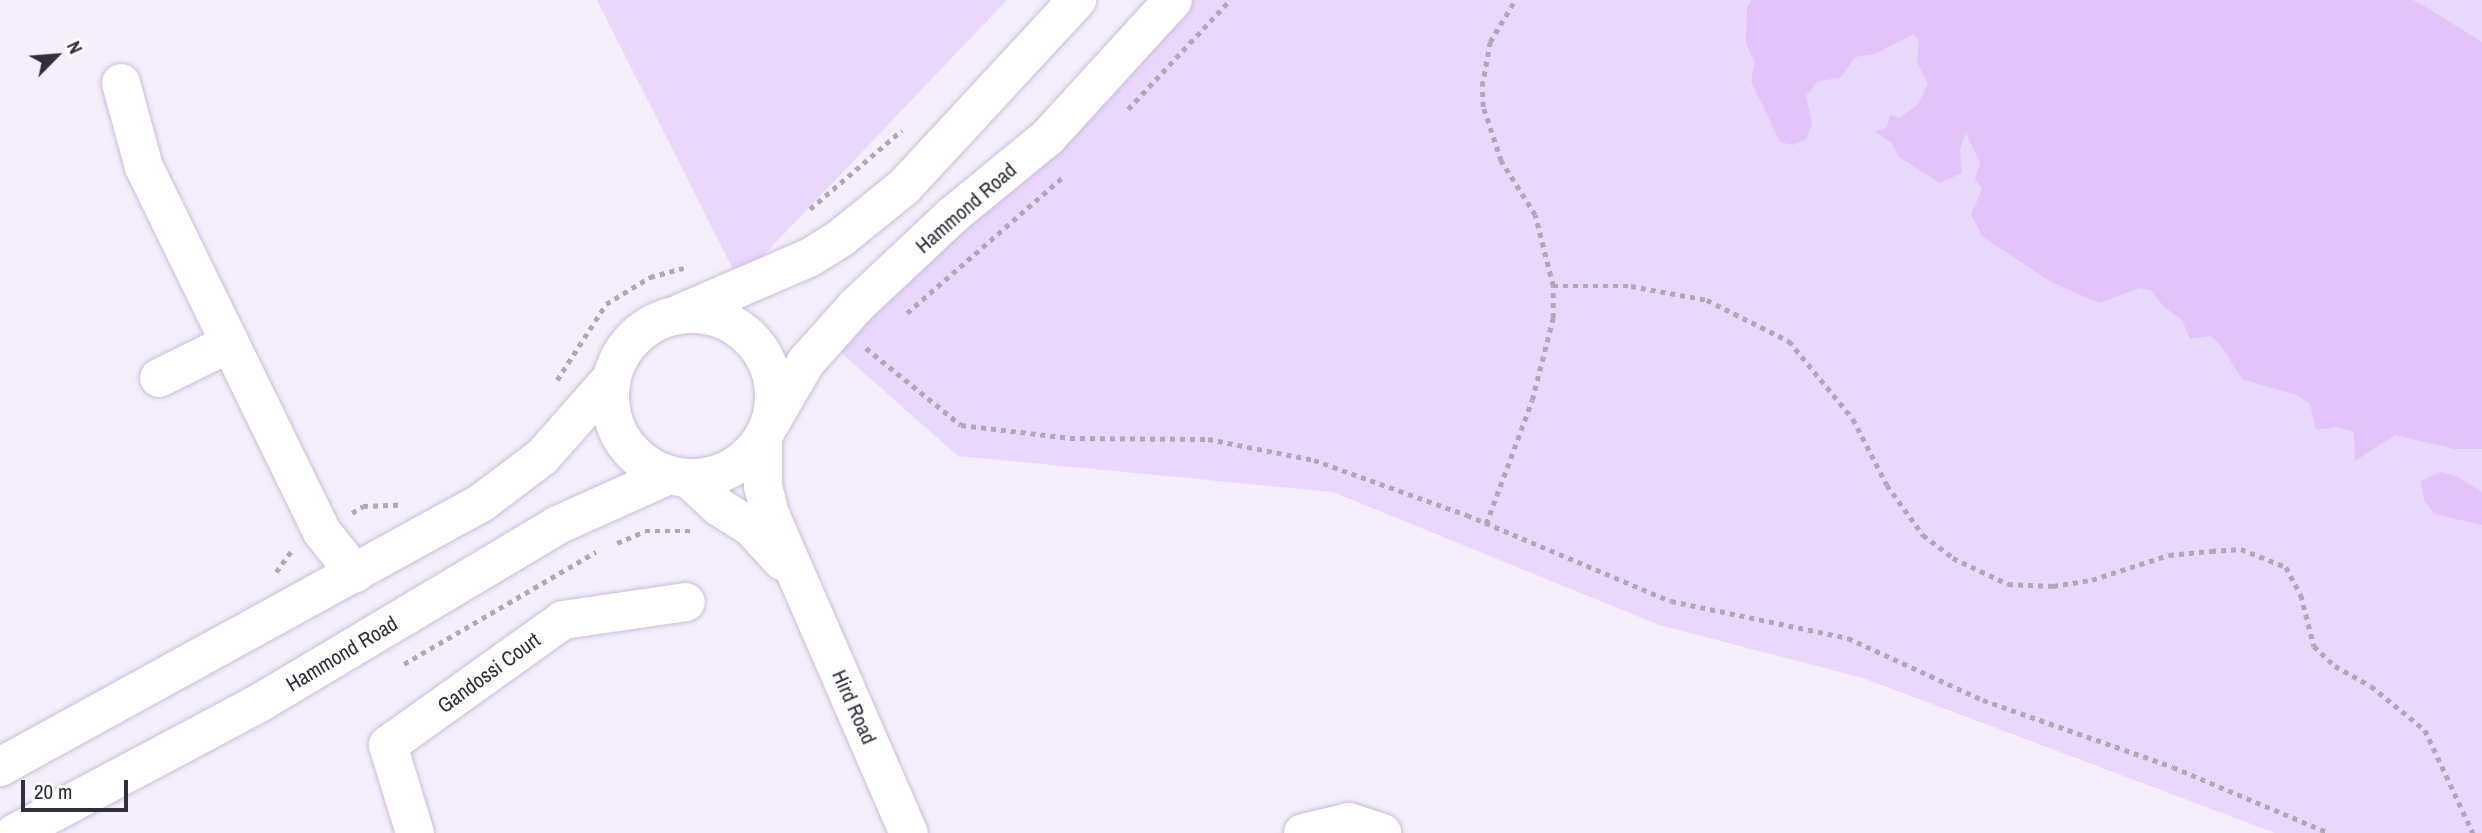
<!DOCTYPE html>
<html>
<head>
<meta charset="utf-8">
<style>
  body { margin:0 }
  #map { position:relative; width:2482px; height:833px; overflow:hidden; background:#f5effc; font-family:"Archivo Narrow",sans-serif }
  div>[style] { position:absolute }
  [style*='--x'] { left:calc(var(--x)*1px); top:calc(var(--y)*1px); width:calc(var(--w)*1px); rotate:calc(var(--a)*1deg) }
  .green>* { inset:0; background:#ead7fc }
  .water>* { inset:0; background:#e1c4fb }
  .path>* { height:4.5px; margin-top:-2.25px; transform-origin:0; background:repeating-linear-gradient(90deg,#afa9b5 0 5px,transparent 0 10px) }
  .roads { filter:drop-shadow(0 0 2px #ccbcda) drop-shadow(0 0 2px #ccbcda) }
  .minor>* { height:38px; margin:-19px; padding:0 19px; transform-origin:19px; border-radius:19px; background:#fff }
  .major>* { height:38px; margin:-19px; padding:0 19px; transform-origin:19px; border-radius:19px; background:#fff }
  .major>.ring { margin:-19px; padding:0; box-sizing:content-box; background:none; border:38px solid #fff; border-radius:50% }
  span { translate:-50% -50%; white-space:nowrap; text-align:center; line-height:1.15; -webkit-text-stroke:5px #fff; paint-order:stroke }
  .street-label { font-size:21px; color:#332d39 }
  .north { position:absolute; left:21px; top:21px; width:70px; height:70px; -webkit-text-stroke:5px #fff; paint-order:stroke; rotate:65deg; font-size:19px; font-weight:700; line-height:28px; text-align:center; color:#332d39 }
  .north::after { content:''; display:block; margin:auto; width:24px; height:32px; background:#332d39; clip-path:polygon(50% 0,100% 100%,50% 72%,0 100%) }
  .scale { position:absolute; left:21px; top:780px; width:107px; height:32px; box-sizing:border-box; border:4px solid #332d39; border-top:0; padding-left:9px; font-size:21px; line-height:24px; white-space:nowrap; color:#332d39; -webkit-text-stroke:5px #fff; paint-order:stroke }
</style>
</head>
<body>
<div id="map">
  <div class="green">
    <i style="clip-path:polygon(597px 0,1007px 0,739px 281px)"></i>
    <i style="clip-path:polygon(1156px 0,2482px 0,2482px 833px,2275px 833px,1863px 678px,1659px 625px,1333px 492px,958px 456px,831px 344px)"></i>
  </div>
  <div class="water">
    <i style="clip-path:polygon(1752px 0,2413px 0,2424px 6px,2482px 42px,2482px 449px,2455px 449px,2395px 435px,2355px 461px,2354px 432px,2336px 427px,2316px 430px,2310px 404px,2297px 395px,2242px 379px,2220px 344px,2211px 336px,2190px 339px,2182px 320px,2164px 307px,2151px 290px,2140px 288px,2099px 303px,2051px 282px,1983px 237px,1971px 215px,1982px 189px,1975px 179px,1980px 163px,1966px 133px,1960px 149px,1962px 173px,1940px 183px,1899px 157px,1892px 143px,1875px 132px,1887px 127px,1890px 115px,1900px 118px,1919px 103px,1928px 84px,1917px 63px,1919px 39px,1913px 34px,1875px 54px,1855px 57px,1840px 78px,1818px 81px,1806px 96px,1812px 124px,1806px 139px,1793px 145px,1780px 142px,1751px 81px,1755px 62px,1746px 44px,1747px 8px)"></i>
    <i style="clip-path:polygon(2440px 472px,2456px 476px,2482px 492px,2482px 525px,2434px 514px,2424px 500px,2421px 481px)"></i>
  </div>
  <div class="path">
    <i style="--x:1128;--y:109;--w:149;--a:-46.9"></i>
    <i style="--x:810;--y:209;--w:121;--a:-40.7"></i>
    <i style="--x:1553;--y:286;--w:78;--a:0"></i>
    <i style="--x:1631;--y:286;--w:77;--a:10.4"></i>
    <i style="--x:1707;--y:300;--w:92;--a:26.6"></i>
    <i style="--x:1789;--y:341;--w:101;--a:50.6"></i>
    <i style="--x:1853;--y:419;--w:74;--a:62.7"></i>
    <i style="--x:1887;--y:485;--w:62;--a:54.2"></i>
    <i style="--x:1923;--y:535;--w:38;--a:37"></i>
    <i style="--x:1953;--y:558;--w:61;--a:25.3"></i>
    <i style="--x:2008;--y:584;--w:45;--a:2.5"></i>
    <i style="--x:2053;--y:586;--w:39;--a:-9"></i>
    <i style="--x:2092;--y:580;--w:81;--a:-18"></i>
    <i style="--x:2169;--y:555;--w:42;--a:-5.4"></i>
    <i style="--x:2211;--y:551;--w:30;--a:-4"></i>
    <i style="--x:2241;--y:549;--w:48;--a:21.8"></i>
    <i style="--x:2286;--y:567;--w:32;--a:62"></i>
    <i style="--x:2301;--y:595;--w:53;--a:75.7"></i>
    <i style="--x:2314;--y:646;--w:29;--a:44"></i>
    <i style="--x:2335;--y:666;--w:41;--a:29.1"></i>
    <i style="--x:2371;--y:686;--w:70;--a:39.2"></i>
    <i style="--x:2425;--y:730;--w:114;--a:65"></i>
    <i style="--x:907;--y:313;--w:208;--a:-41.1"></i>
    <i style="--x:866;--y:348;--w:122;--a:39"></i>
    <i style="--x:961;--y:425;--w:110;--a:6.8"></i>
    <i style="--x:1070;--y:438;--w:138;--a:0.4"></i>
    <i style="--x:1208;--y:439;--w:108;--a:11.2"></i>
    <i style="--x:1314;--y:460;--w:163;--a:19.8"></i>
    <i style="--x:1467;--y:515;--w:221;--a:22.9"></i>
    <i style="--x:1671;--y:601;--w:181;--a:11.8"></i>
    <i style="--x:1848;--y:638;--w:149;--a:24.7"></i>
    <i style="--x:1983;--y:700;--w:201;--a:19.4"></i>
    <i style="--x:2173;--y:767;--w:169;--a:22.9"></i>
    <i style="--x:557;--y:380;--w:90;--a:-57.2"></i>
    <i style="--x:606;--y:304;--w:52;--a:-31.5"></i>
    <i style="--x:650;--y:277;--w:35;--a:-15"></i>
    <i style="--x:352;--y:513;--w:13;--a:-32"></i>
    <i style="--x:363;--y:506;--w:35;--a:-2"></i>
    <i style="--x:1486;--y:524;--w:132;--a:-69.6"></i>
    <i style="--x:1532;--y:400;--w:85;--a:-75.6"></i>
    <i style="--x:1553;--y:318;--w:32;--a:-90"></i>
    <i style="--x:1553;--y:286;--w:73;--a:-104.2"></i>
    <i style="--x:1535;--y:215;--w:64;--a:-122.2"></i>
    <i style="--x:1501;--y:161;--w:57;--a:-108.4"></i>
    <i style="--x:1483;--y:107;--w:21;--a:-93"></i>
    <i style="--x:1482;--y:86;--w:45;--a:-79.7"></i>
    <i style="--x:1490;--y:42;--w:49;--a:-59.2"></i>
    <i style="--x:617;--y:543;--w:30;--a:-23"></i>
    <i style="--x:645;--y:531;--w:45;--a:0"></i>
    <i style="--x:276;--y:572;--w:26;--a:-54"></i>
    <i style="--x:404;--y:664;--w:222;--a:-30.3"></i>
  </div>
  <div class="roads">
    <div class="minor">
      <i style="--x:121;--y:83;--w:87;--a:74.7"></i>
      <i style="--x:144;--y:167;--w:406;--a:64"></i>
      <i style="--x:322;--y:532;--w:53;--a:51.2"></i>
      <i style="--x:159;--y:378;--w:79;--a:-26.2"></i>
      <i style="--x:763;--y:438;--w:48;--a:90"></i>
      <i style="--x:763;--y:486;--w:29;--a:76"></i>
      <i style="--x:770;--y:514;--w:348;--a:66.5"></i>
      <i style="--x:689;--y:479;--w:41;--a:43"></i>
      <i style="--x:719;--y:507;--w:38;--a:32"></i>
      <i style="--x:751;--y:527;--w:46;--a:47.6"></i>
      <i style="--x:415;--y:833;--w:92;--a:-107.1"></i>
      <i style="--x:388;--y:745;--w:215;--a:-35.5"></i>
      <i style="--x:563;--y:620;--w:124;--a:-8.3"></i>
      <i style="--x:1303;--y:833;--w:47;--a:-13.4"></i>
      <i style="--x:1349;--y:822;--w:35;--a:18"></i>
    </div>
    <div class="major">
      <i style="--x:681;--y:313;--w:139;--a:-23.3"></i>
      <i style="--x:809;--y:258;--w:39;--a:-32"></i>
      <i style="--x:842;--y:237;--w:80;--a:-38.9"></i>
      <i style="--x:904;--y:187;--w:255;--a:-47.2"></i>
      <i class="ring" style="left:610px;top:314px;width:126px;height:126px"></i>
      <i style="--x:770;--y:424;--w:72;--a:-59.9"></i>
      <i style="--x:806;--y:362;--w:75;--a:-48.2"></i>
      <i style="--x:856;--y:306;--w:133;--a:-43.2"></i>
      <i style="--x:953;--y:215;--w:123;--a:-39.4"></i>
      <i style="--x:1048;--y:137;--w:185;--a:-47.6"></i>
      <i style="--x:0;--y:767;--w:549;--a:-28.76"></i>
      <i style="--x:481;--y:503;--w:76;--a:-37"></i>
      <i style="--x:542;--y:457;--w:104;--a:-48.5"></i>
      <i style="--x:15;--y:833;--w:279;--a:-28"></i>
      <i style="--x:261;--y:702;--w:346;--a:-30.8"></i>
      <i style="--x:558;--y:525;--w:122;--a:-24.2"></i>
    </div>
  </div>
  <div class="street-label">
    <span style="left:966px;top:208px;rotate:-41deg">Hammond Road</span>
    <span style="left:342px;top:654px;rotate:-31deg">Hammond Road</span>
    <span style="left:489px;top:673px;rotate:-36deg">Gandossi Court</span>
    <span style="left:854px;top:707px;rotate:66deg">Hird Road</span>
  </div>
  <div class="north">N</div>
  <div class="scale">20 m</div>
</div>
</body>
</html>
